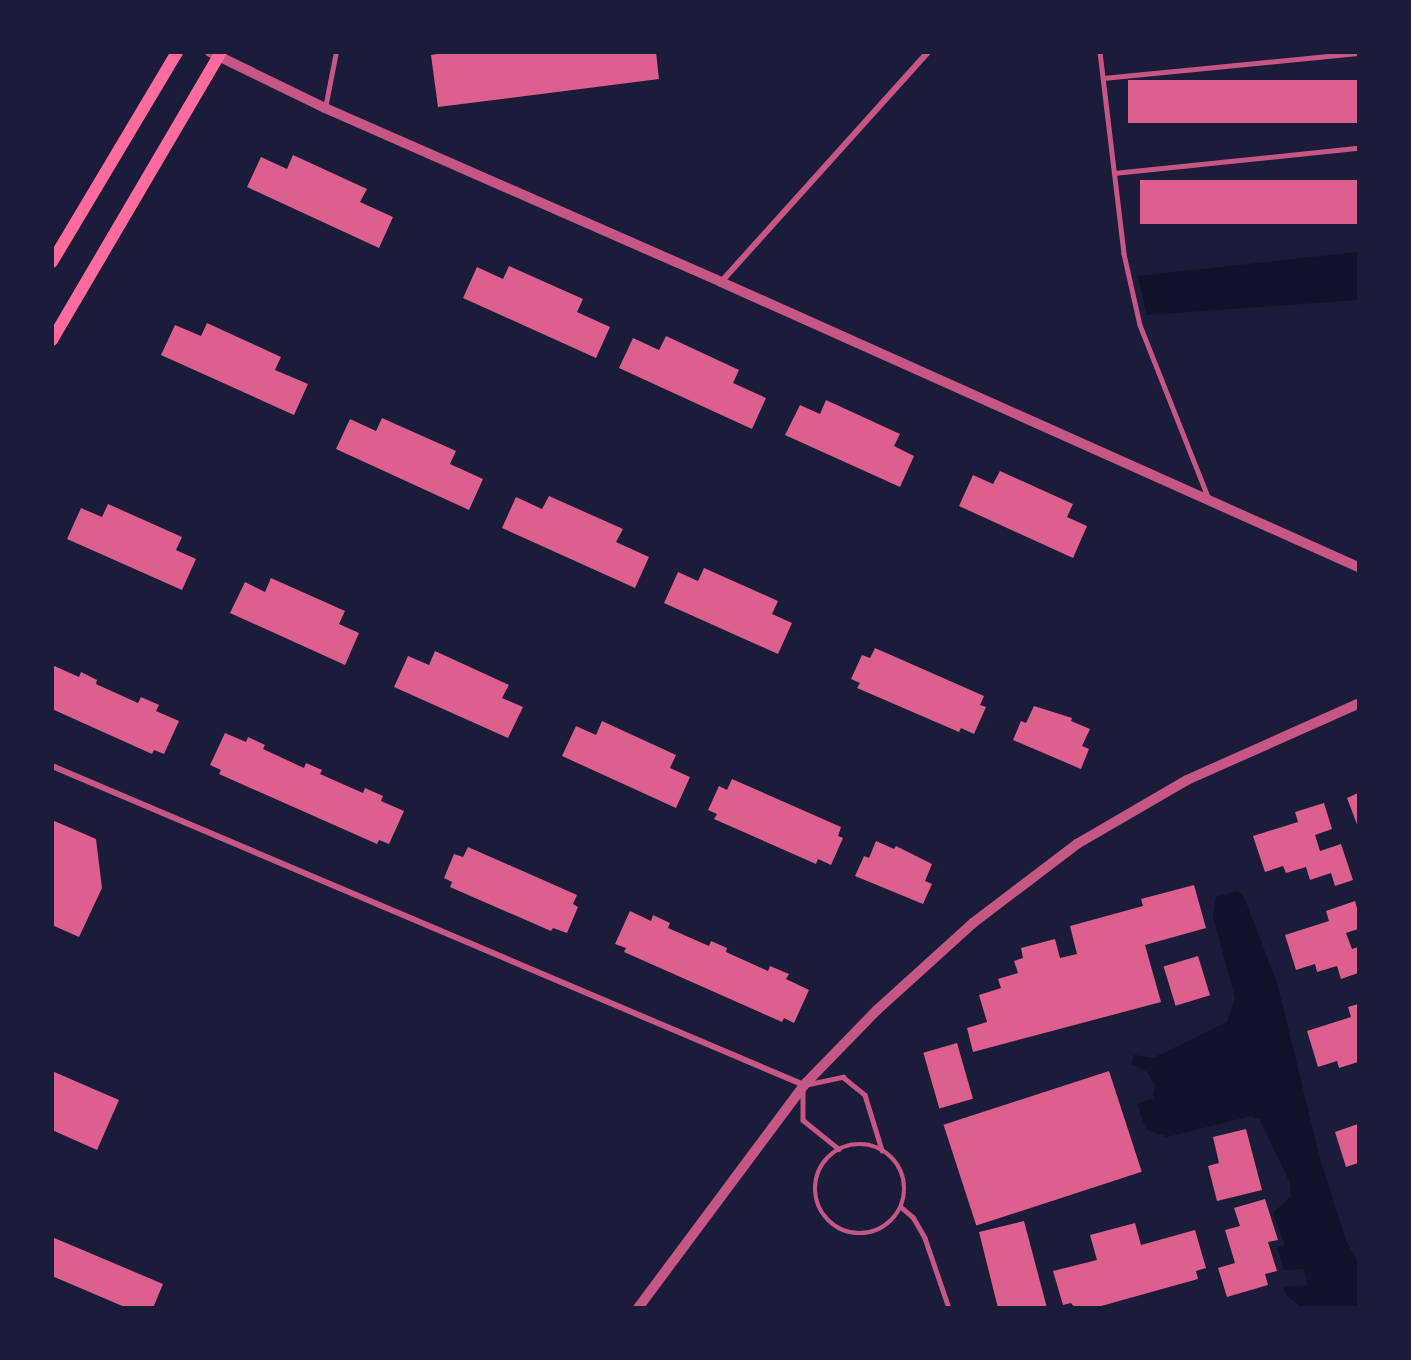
<!DOCTYPE html>
<html>
<head>
<meta charset="utf-8">
<style>
  body { margin:0 }
  #map { position:relative; width:1411px; height:1360px; overflow:hidden; background:#1b1b3a; font-family:Signika,sans-serif }
  div>[style] { position:absolute }
  [style*='--x'] { left:calc(var(--x)*1px); top:calc(var(--y)*1px); width:calc(var(--w)*1px); rotate:calc(var(--a)*1deg) }
  .water>* { inset:0; background:#12122b }
  .building>* { inset:0; background:#dd5f8e; transform-origin:0 0 }
  .service>* { height:4.5px; margin:-2.25px; padding:0 2.25px; transform-origin:2.25px; border-radius:2.25px; background:#c65784 }
  .service>.ring { margin:-2.25px; padding:0; box-sizing:content-box; background:none; border:4.5px solid #c65784; border-radius:50% }
  .minor>* { height:6px; margin:-3px; padding:0 3px; transform-origin:3px; border-radius:3px; background:#c65784 }
  .tertiary>* { height:10px; margin:-5px; padding:0 5px; transform-origin:5px; border-radius:5px; background:#c65784 }
  .secondary>* { height:12px; margin:-6px; padding:0 6px; transform-origin:6px; border-radius:6px; background:#ff6b9d }
  span { translate:-50% -50%; white-space:nowrap; text-align:center; line-height:1.15; -webkit-text-stroke:4.5px #1b1b3a; paint-order:stroke }
  .frame { position:absolute; inset:0; border:54px solid #1b1b3a; pointer-events:none }
</style>
</head>
<body>
<div id="map">
  <div class="water">
    <i style="clip-path:polygon(1358px 252px,1358px 300px,1147px 315px,1138px 276px)"></i>
    <i style="clip-path:polygon(1238px 891px,1244px 897px,1277px 983px,1320px 1158px,1346px 1241px,1358px 1262px,1358px 1307px,1299px 1307px,1298px 1304px,1286px 1295px,1284px 1287px,1307px 1285px,1304px 1269px,1284px 1270px,1277px 1247px,1285px 1245px,1273px 1213px,1291px 1196px,1290px 1183px,1260px 1120px,1251px 1116px,1167px 1137px,1146px 1129px,1137px 1104px,1153px 1098px,1155px 1085px,1147px 1072px,1132px 1064px,1134px 1055px,1153px 1058px,1227px 1022px,1235px 998px,1213px 916px,1216px 897px)"></i>
  </div>
  <div class="building">
    <i style="clip-path:polygon(450px 52px,656px 52px,659px 79px,438px 107px,431px 55px)"></i>
    <i style="left:1358px;top:80px;width:43px;height:230px;rotate:90deg"></i>
    <i style="clip-path:polygon(293px 155px,367px 189px,360px 202px,393px 217px,379px 248px,247px 187px,261px 157px,287px 169px)"></i>
    <i style="left:1358px;top:180px;width:44px;height:218px;rotate:90deg"></i>
    <i style="clip-path:polygon(509px 266px,583px 299px,577px 312px,610px 327px,596px 358px,463px 298px,477px 267px,503px 279px)"></i>
    <i style="clip-path:polygon(207px 323px,281px 357px,275px 370px,308px 384px,294px 415px,161px 355px,175px 325px,201px 336px)"></i>
    <i style="clip-path:polygon(666px 336px,739px 370px,733px 383px,766px 398px,752px 429px,619px 368px,633px 338px,659px 350px)"></i>
    <i style="clip-path:polygon(826px 400px,900px 434px,894px 446px,914px 456px,900px 487px,785px 435px,800px 405px,820px 414px)"></i>
    <i style="clip-path:polygon(382px 418px,456px 451px,450px 464px,483px 479px,469px 510px,336px 449px,350px 419px,376px 431px)"></i>
    <i style="clip-path:polygon(1000px 471px,1073px 504px,1067px 517px,1087px 526px,1073px 558px,959px 506px,973px 475px,993px 484px)"></i>
    <i style="clip-path:polygon(549px 496px,623px 529px,616px 542px,649px 557px,635px 588px,502px 528px,516px 497px,542px 509px)"></i>
    <i style="clip-path:polygon(108px 504px,182px 537px,176px 550px,196px 559px,182px 590px,67px 539px,81px 508px,102px 517px)"></i>
    <i style="clip-path:polygon(704px 568px,778px 601px,772px 614px,792px 623px,778px 654px,664px 603px,678px 572px,698px 581px)"></i>
    <i style="clip-path:polygon(271px 578px,345px 611px,339px 624px,359px 633px,345px 665px,230px 613px,245px 582px,265px 592px)"></i>
    <i style="clip-path:polygon(875px 648px,984px 696px,980px 705px,986px 707px,974px 734px,961px 728px,959px 732px,857px 688px,860px 683px,851px 679px,862px 655px,870px 658px)"></i>
    <i style="clip-path:polygon(435px 651px,509px 685px,502px 698px,523px 707px,508px 738px,394px 687px,408px 656px,429px 665px)"></i>
    <i style="clip-path:polygon(52px 665px,79px 677px,81px 672px,97px 680px,96px 684px,138px 703px,141px 697px,159px 705px,156px 711px,179px 721px,164px 754px,154px 750px,152px 754px,52px 709px)"></i>
    <i style="clip-path:polygon(1034px 706px,1072px 718px,1071px 721px,1090px 729px,1082px 746px,1089px 749px,1081px 769px,1013px 740px,1021px 721px,1026px 723px)"></i>
    <i style="clip-path:polygon(602px 721px,676px 755px,670px 768px,690px 777px,676px 808px,562px 756px,576px 726px,596px 735px)"></i>
    <i style="clip-path:polygon(225px 733px,246px 742px,248px 737px,265px 745px,263px 749px,304px 768px,306px 763px,322px 770px,320px 774px,363px 793px,365px 788px,383px 796px,381px 801px,404px 811px,389px 844px,379px 840px,377px 844px,219px 774px,221px 770px,210px 765px)"></i>
    <i style="clip-path:polygon(732px 779px,841px 827px,838px 836px,843px 838px,831px 865px,818px 859px,816px 864px,714px 819px,717px 814px,708px 810px,719px 786px,727px 790px)"></i>
    <i style="clip-path:polygon(1358px 793px,1358px 827px,1347px 798px)"></i>
    <i style="clip-path:polygon(1324px 803px,1332px 829px,1315px 835px,1320px 851px,1341px 844px,1353px 880px,1335px 886px,1331px 873px,1310px 880px,1306px 867px,1286px 873px,1283px 866px,1265px 872px,1253px 836px,1298px 822px,1295px 812px)"></i>
    <i style="clip-path:polygon(52px 820px,96px 839px,102px 888px,79px 937px,52px 925px)"></i>
    <i style="clip-path:polygon(876px 841px,894px 849px,896px 846px,932px 864px,925px 881px,932px 884px,923px 904px,855px 876px,864px 856px,869px 858px)"></i>
    <i style="clip-path:polygon(468px 847px,577px 895px,573px 904px,578px 907px,567px 933px,553px 928px,551px 931px,450px 887px,452px 882px,444px 878px,454px 854px,463px 857px)"></i>
    <i style="clip-path:polygon(1194px 885px,1206px 928px,1145px 945px,1161px 1002px,973px 1052px,967px 1028px,987px 1022px,979px 995px,1001px 988px,998px 979px,1018px 973px,1014px 961px,1023px 958px,1021px 948px,1055px 939px,1060px 958px,1077px 954px,1070px 926px,1143px 906px,1141px 899px)"></i>
    <i style="clip-path:polygon(1355px 901px,1358px 912px,1358px 929px,1346px 933px,1352px 949px,1358px 947px,1358px 973px,1341px 979px,1337px 966px,1317px 972px,1315px 964px,1296px 970px,1285px 935px,1329px 921px,1326px 911px)"></i>
    <i style="clip-path:polygon(630px 911px,651px 921px,653px 915px,670px 923px,668px 928px,709px 946px,711px 941px,727px 948px,726px 952px,768px 971px,770px 966px,789px 974px,786px 979px,809px 990px,794px 1023px,784px 1018px,782px 1022px,624px 952px,626px 948px,615px 944px)"></i>
    <i style="left:1198px;top:956px;width:41px;height:36px;rotate:73deg"></i>
    <i style="clip-path:polygon(1358px 1004px,1358px 1062px,1339px 1068px,1337px 1061px,1318px 1067px,1307px 1031px,1351px 1017px,1348px 1007px)"></i>
    <i style="left:957px;top:1043px;width:58px;height:35px;rotate:74deg"></i>
    <i style="clip-path:polygon(52px 1071px,119px 1100px,97px 1150px,52px 1130px)"></i>
    <i style="left:1109px;top:1071px;width:106px;height:174px;rotate:72deg"></i>
    <i style="clip-path:polygon(1358px 1124px,1358px 1163px,1346px 1167px,1335px 1132px)"></i>
    <i style="clip-path:polygon(1246px 1129px,1262px 1190px,1217px 1201px,1208px 1166px,1219px 1163px,1213px 1137px)"></i>
    <i style="clip-path:polygon(1265px 1199px,1278px 1240px,1268px 1242px,1277px 1271px,1265px 1274px,1268px 1285px,1227px 1297px,1218px 1268px,1235px 1263px,1225px 1230px,1240px 1226px,1234px 1208px)"></i>
    <i style="clip-path:polygon(1024px 1221px,1047px 1308px,998px 1308px,979px 1232px)"></i>
    <i style="clip-path:polygon(1135px 1223px,1141px 1245px,1195px 1230px,1206px 1268px,1196px 1271px,1198px 1279px,1094px 1308px,1075px 1308px,1071px 1303px,1063px 1305px,1053px 1271px,1097px 1260px,1090px 1235px)"></i>
    <i style="clip-path:polygon(52px 1237px,163px 1284px,153px 1308px,127px 1308px,52px 1276px)"></i>
  </div>
  <div class="service">
    <i style="--x:1100;--y:52;--w:203;--a:83.2"></i>
    <i style="--x:1124;--y:254;--w:73;--a:77.3"></i>
    <i style="--x:1140;--y:325;--w:187;--a:68.4"></i>
    <i style="--x:1103;--y:78;--w:256;--a:-5.6"></i>
    <i style="--x:325;--y:108;--w:57;--a:-78.9"></i>
    <i style="--x:1114;--y:173;--w:245;--a:-5.9"></i>
    <i style="--x:809;--y:1084;--w:35;--a:-12"></i>
    <i style="--x:843;--y:1077;--w:28;--a:39"></i>
    <i style="--x:865;--y:1095;--w:58;--a:72.8"></i>
    <i style="--x:803;--y:1091;--w:29;--a:90"></i>
    <i style="--x:803;--y:1120;--w:46;--a:38.9"></i>
    <i class="ring" style="left:815px;top:1144px;width:85.5px;height:85.5px"></i>
    <i style="--x:901;--y:1207;--w:16;--a:40"></i>
    <i style="--x:913;--y:1217;--w:24;--a:60"></i>
    <i style="--x:925;--y:1238;--w:74;--a:71.1"></i>
  </div>
  <div class="minor">
    <i style="--x:721;--y:282;--w:309;--a:-48"></i>
    <i style="--x:52;--y:766;--w:817;--a:22.99"></i>
  </div>
  <div class="tertiary">
    <i style="--x:210;--y:52;--w:128;--a:26"></i>
    <i style="--x:325;--y:108;--w:433;--a:23.7"></i>
    <i style="--x:721;--y:282;--w:698;--a:24.1"></i>
    <i style="--x:638;--y:1308;--w:278;--a:-53.3"></i>
    <i style="--x:804;--y:1085;--w:105;--a:-45.8"></i>
    <i style="--x:877;--y:1010;--w:130;--a:-42.2"></i>
    <i style="--x:973;--y:923;--w:131;--a:-37.2"></i>
    <i style="--x:1077;--y:844;--w:127;--a:-30.2"></i>
    <i style="--x:1187;--y:780;--w:187;--a:-24"></i>
  </div>
  <div class="secondary">
    <i style="--x:52;--y:262;--w:244;--a:-59.2"></i>
    <i style="--x:52;--y:340;--w:334;--a:-59.6"></i>
  </div>
  <div class="frame"></div>
</div>
</body>
</html>
